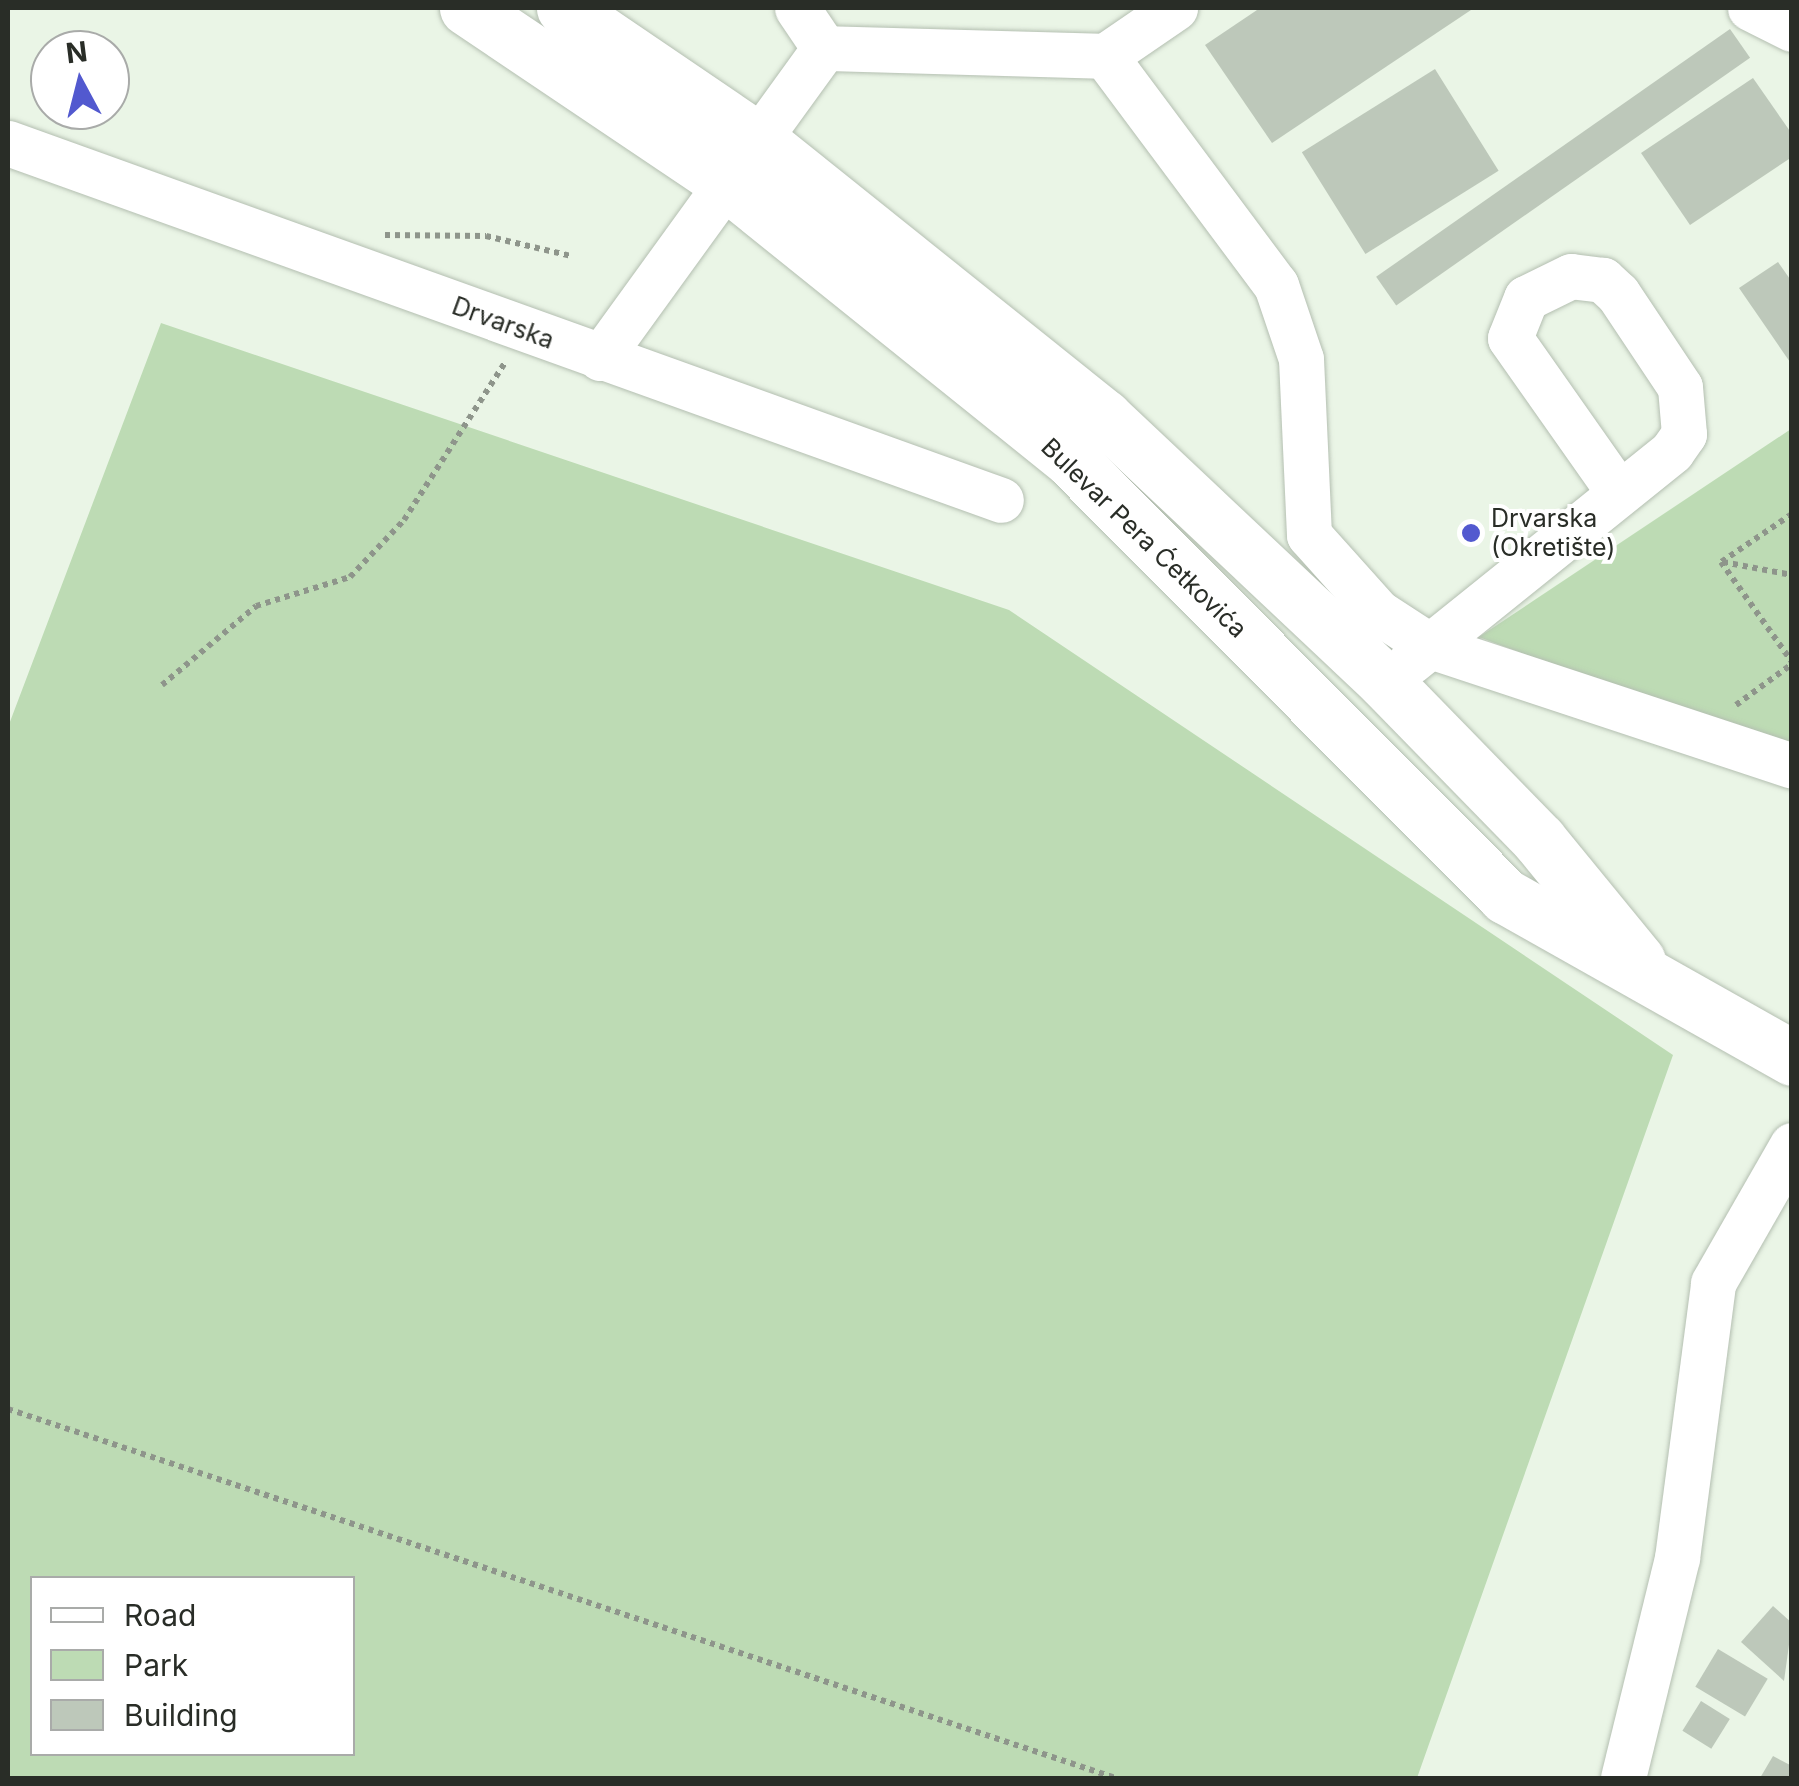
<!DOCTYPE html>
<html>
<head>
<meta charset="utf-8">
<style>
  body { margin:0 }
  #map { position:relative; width:1799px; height:1786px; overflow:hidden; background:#eaf5e6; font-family:Inter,sans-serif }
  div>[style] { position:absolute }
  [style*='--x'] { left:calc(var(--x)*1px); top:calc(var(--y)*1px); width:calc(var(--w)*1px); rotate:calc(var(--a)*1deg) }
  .green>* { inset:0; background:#bddbb4 }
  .building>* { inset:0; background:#bdc8ba; transform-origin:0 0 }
  .path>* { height:6px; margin-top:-3px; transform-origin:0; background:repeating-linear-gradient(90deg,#8e958b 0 5px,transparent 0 10px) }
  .roads { filter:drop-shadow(0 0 2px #b4bfb1) drop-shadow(0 0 2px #b4bfb1) }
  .minor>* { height:45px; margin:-22.5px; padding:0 22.5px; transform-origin:22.5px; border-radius:22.5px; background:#fff }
  .major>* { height:55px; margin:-27.5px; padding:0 27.5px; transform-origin:27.5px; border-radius:27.5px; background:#fff }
  .dots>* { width:28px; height:28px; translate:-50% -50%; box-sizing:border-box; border:5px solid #fff; border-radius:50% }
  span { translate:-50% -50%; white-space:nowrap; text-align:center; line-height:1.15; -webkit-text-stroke:8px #fff; paint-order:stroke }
  .street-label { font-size:25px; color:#292d27 }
  .poi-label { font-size:25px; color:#292d27 }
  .left { translate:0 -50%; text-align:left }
  .frame { position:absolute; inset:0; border:10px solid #292d27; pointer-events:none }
  .legend { position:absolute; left:30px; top:1576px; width:325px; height:180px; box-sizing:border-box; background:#fff; border:2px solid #a9aba9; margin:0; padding:12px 18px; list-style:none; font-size:30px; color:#292d27 }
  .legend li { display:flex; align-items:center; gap:20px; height:50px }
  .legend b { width:50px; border:2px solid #a9aba9 }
  .north { position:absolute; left:30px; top:30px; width:100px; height:100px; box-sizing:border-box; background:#fff; border:2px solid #a9aba9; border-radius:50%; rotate:353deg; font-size:28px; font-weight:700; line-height:40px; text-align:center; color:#292d27 }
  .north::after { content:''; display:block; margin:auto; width:35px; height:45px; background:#5259cf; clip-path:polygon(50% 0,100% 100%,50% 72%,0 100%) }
</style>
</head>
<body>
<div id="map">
  <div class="green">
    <i style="clip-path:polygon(evenodd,161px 323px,1009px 610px,1673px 1055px,1417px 1778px,8px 1778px,8px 727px,161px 323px,32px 1578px,352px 1578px,352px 1754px,32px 1754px,32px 1578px)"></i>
    <i style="clip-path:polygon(1791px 429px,1791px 754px,1479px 637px)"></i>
  </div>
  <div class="building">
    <i style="clip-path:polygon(1260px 8px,1474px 8px,1272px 143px,1205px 45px)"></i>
    <i style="left:1730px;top:29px;width:35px;height:432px;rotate:55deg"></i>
    <i style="left:1435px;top:69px;width:120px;height:157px;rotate:58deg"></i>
    <i style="clip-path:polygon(1753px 78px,1792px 134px,1792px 157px,1690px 225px,1641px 153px)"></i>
    <i style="clip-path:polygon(1778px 262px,1792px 282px,1792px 365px,1739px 288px)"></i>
    <i style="clip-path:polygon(1773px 1606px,1792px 1623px,1784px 1681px,1741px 1642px)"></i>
    <i style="left:1718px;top:1649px;width:58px;height:44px;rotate:31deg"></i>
    <i style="left:1701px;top:1701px;width:34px;height:35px;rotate:32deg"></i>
    <i style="clip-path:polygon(1773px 1756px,1792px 1766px,1792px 1778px,1760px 1778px)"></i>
  </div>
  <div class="path">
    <i style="--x:385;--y:235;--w:101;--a:0.6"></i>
    <i style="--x:486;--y:236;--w:87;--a:13.2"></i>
    <i style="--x:1792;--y:514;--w:86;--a:145.9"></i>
    <i style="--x:1721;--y:562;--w:123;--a:54.6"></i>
    <i style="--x:1723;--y:562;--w:70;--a:10.7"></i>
    <i style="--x:162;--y:685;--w:123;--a:-40"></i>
    <i style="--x:256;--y:606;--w:98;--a:-17.1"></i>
    <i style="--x:350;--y:577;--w:79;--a:-46.5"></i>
    <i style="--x:404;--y:520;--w:189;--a:-57.3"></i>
    <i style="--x:1736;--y:705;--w:69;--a:-36.2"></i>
    <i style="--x:8;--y:1409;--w:1167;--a:18.43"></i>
  </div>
  <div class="roads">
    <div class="minor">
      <i style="--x:797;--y:8;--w:48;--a:56"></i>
      <i style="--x:1750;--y:8;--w:47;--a:26.6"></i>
      <i style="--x:824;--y:48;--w:281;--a:1.6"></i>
      <i style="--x:1105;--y:56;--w:286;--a:53.3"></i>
      <i style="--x:1276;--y:285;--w:78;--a:71.3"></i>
      <i style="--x:1301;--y:359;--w:176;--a:87.4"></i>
      <i style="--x:1309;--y:535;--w:103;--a:48.1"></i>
      <i style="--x:1378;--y:612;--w:62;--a:33.2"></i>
      <i style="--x:1430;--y:646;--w:381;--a:18.3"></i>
      <i style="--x:1105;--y:56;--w:85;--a:-34.4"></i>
      <i style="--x:8;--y:143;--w:1055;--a:19.77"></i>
      <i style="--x:600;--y:358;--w:382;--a:-54.1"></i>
      <i style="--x:1410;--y:662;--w:336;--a:-38.8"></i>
      <i style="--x:1672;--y:451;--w:21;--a:-55"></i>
      <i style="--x:1684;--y:434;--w:47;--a:-94.9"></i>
      <i style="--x:1680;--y:387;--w:112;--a:-123.7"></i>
      <i style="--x:1618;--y:294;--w:21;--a:-137"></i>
      <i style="--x:1603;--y:280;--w:32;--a:-173"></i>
      <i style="--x:1571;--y:276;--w:50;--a:153.9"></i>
      <i style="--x:1526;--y:298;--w:43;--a:111.8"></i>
      <i style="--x:1510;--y:338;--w:186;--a:54.9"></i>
      <i style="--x:1623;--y:1778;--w:227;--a:-76.2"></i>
      <i style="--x:1677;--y:1558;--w:277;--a:-82.5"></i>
      <i style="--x:1713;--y:1283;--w:159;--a:-60.2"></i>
    </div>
    <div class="major">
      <i style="--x:467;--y:8;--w:313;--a:33.9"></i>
      <i style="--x:727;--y:183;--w:440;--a:38.8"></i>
      <i style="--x:1070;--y:459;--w:617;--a:45.13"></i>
      <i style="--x:1505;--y:896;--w:330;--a:29.4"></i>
      <i style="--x:564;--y:8;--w:233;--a:34.2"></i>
      <i style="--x:757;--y:139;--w:445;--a:38.7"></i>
      <i style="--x:1104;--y:417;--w:386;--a:43.3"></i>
      <i style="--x:1385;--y:682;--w:221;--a:45.7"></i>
      <i style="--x:1539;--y:840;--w:156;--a:50.7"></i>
    </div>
  </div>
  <div class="dots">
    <i style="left:1471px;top:533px;background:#5259cf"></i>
  </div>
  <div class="street-label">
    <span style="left:503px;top:323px;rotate:20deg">Drvarska</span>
    <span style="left:1144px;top:538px;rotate:44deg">Bulevar Pera Ćetkovića</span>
  </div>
  <div class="poi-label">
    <span class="left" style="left:1491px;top:533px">Drvarska<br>(Okretište)</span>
  </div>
  <div class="frame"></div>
  <ul class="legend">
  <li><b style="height:12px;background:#fff"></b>Road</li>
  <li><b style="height:28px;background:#bddbb4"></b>Park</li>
  <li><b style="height:28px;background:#bdc8ba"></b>Building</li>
  </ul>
  <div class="north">N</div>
</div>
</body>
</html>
